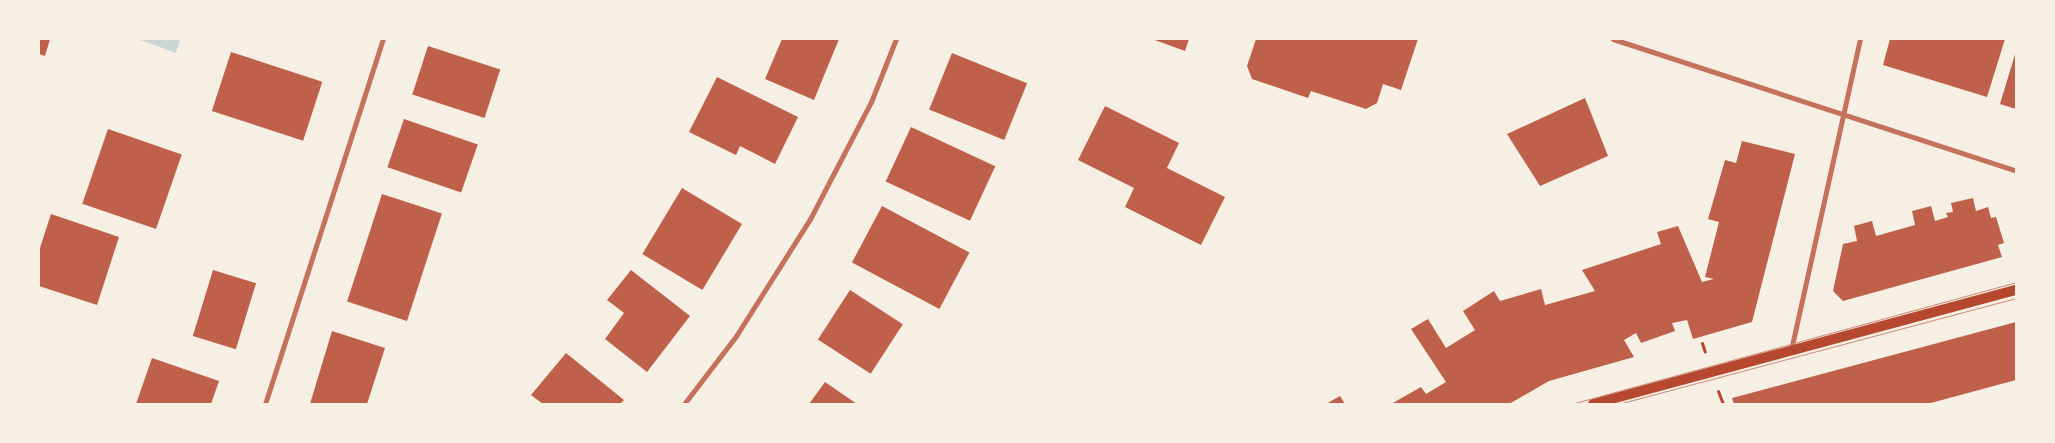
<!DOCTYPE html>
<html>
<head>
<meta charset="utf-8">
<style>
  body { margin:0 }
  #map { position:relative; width:2055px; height:443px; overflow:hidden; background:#f6efe4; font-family:"Playfair Display",serif }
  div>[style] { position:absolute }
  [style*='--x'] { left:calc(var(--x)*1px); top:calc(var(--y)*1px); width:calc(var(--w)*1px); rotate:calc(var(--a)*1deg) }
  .water>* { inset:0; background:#c9d6d2 }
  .building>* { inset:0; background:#bf614a; transform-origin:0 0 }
  .path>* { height:3px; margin:-1.5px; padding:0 1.5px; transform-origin:1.5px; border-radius:1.5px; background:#b5482f }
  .minor>* { height:5px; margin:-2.5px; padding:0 2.5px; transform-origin:2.5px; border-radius:2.5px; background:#c5725c }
  .secondary>* { height:10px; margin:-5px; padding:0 5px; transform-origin:5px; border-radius:5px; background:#b5482f }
  .tram>* { height:1px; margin:-0.5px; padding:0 0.5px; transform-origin:0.5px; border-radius:0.5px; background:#cf8b77 }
  span { translate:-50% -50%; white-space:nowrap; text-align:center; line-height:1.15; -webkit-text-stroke:4px #f6efe4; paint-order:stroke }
  .frame { position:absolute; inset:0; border:40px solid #f6efe4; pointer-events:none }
</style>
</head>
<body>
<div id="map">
  <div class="water">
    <i style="clip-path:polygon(138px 39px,180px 39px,176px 53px)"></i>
  </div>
  <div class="building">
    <i style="clip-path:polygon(39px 39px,50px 39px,45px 56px,39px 54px)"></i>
    <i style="clip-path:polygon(782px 39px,839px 39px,814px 100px,765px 79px)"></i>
    <i style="clip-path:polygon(1152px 39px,1189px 39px,1185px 51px)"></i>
    <i style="clip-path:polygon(1256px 39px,1418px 39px,1401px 90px,1383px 84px,1377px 103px,1366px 109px,1311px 91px,1308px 98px,1252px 79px,1247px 66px)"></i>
    <i style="clip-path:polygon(1890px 39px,2005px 39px,1987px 97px,1883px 65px)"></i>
    <i style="left:428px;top:46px;width:76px;height:51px;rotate:18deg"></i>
    <i style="clip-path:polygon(2016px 51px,2016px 109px,2000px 104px)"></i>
    <i style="left:231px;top:52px;width:96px;height:62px;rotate:18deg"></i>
    <i style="left:952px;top:53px;width:81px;height:61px;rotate:22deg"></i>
    <i style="clip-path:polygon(717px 77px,798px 117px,775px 164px,740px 146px,736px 155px,689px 132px)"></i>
    <i style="clip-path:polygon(1585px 98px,1608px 156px,1540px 186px,1507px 134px)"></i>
    <i style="clip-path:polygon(1105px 106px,1179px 143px,1167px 168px,1225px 197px,1201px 245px,1125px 207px,1134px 188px,1078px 160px)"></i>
    <i style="left:404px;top:119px;width:78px;height:51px;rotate:19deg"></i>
    <i style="left:911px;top:127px;width:93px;height:60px;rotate:25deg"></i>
    <i style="left:108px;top:129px;width:78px;height:79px;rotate:19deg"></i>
    <i style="clip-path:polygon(1742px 141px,1795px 154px,1752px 322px,1693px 339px,1687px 320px,1672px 323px,1675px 331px,1641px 343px,1636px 333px,1624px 340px,1634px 357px,1549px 381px,1509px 404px,1391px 404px,1421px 387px,1426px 394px,1446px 382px,1411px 329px,1428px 319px,1446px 348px,1475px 330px,1463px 311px,1494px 291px,1500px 301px,1541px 289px,1545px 305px,1595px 291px,1582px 270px,1661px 244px,1657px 232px,1678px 226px,1702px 282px,1714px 279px,1705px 277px,1719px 222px,1708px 219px,1725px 160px,1736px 163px)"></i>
    <i style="left:682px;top:188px;width:70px;height:77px;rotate:31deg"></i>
    <i style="left:382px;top:194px;width:63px;height:113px;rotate:18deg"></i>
    <i style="clip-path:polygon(1973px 198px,1976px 211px,1988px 207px,1991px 218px,1996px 217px,2004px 243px,1998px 245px,2002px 257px,1843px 301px,1833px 291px,1843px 244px,1857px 241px,1854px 226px,1872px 221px,1876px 236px,1915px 225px,1912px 211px,1931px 206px,1935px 221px,1948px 217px,1946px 213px,1953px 212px,1951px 203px)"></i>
    <i style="left:882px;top:206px;width:99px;height:64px;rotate:28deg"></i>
    <i style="clip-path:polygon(51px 214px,119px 237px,97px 305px,39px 286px,39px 251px)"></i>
    <i style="left:213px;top:270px;width:45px;height:69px;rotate:17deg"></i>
    <i style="clip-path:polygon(631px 270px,690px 316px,647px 372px,605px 339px,624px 313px,607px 300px)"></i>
    <i style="left:850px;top:290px;width:63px;height:59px;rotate:33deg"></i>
    <i style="clip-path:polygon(2016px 322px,2016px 380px,1927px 404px,1734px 404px,1732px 398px)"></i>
    <i style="clip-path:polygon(332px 331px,385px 348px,367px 404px,310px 404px)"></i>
    <i style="clip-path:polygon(566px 353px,624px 400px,620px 404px,543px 404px,531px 395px)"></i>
    <i style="clip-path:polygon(152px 358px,219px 381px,211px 404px,136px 404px)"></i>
    <i style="clip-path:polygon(825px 382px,857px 404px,809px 404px)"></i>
    <i style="clip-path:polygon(1340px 396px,1345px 404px,1326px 404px)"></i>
  </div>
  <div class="path">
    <i style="--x:1702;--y:343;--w:9;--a:72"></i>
    <i style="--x:1718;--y:391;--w:14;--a:69"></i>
  </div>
  <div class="minor">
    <i style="--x:1613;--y:39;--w:424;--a:18.1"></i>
    <i style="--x:1791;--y:350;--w:319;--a:-77.5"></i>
    <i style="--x:265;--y:404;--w:384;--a:-72.1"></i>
    <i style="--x:684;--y:404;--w:86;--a:-52.6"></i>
    <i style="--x:736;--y:336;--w:138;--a:-57.7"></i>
    <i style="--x:810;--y:219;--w:132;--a:-62.5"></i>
    <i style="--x:871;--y:102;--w:68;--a:-68.4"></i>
  </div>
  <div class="secondary">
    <i style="--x:1593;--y:404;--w:438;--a:-15.1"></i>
  </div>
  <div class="tram">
    <i style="--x:1571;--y:404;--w:461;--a:-15.3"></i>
    <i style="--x:1618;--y:404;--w:412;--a:-14.9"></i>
  </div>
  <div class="frame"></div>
</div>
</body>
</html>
